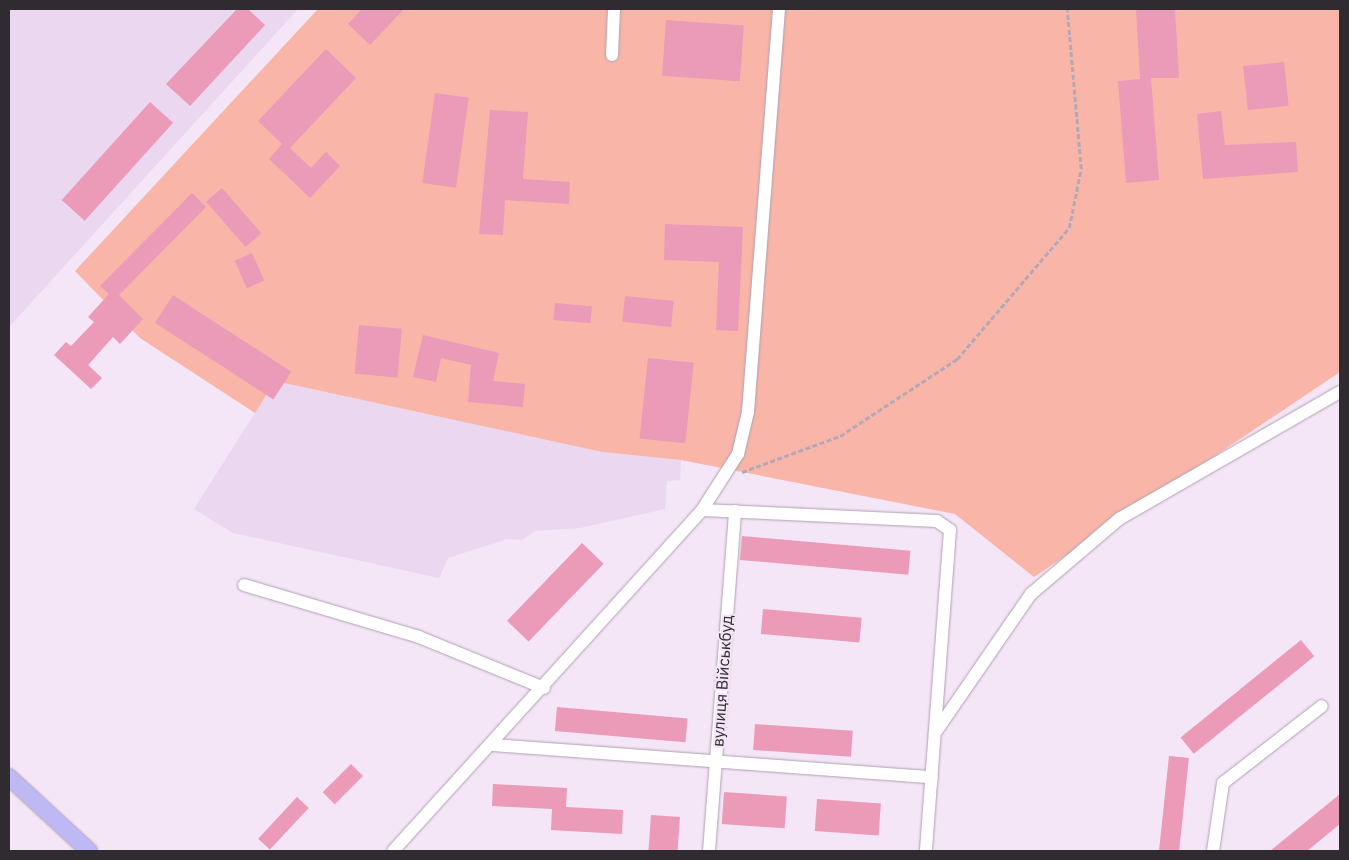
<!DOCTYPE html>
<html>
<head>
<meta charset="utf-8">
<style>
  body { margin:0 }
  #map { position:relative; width:1349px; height:860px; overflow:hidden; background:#f4e5f7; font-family:"IBM Plex Sans",sans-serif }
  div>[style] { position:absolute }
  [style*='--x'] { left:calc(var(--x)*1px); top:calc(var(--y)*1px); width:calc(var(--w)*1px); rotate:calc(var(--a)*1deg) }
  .built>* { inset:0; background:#ebd7ef }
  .green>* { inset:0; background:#f9b5a8 }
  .building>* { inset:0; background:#eb9ab8; transform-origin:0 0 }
  .path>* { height:2.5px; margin-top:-1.25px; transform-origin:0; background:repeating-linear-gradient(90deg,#b4a8b7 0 5px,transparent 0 7.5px) }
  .roads { filter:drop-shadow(0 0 1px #aea0b1) drop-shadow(0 0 1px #aea0b1) }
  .minor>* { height:12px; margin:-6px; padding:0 6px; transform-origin:6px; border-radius:6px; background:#fff }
  .major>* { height:16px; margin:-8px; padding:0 8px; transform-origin:8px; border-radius:8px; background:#beb8f4 }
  span { translate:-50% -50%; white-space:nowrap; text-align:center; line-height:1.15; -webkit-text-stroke:4px #f4e5f7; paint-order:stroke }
  .street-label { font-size:16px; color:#302a31 }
  .frame { position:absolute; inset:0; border:10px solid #302a31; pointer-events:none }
</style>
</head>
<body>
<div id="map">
  <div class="built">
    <i style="clip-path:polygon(9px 9px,298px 9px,9px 327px)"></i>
    <i style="clip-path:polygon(275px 381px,602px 452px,681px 460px,680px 480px,667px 481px,665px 509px,580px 528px,535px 531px,522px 540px,507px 539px,448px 558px,439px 578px,233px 533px,194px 509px)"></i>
  </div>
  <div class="green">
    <i style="clip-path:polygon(318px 9px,1340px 9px,1340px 372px,1034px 577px,955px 514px,681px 460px,602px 452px,275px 381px,255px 413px,140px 338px,75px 271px)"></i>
  </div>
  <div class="building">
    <i style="clip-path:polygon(237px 9px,248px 9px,265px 25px,190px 106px,166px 84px)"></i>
    <i style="clip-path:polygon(362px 9px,404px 9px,370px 45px,348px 24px)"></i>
    <i style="clip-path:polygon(1136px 9px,1175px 9px,1179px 78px,1151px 78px,1159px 180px,1126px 183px,1118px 81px,1140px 79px)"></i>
    <i style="left:666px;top:20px;width:78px;height:56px;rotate:4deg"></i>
    <i style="clip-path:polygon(326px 49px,356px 78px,290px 148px,311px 168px,326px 152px,340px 166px,310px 198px,269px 159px,282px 144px,258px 121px)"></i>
    <i style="left:1284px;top:62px;width:44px;height:41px;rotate:84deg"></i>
    <i style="left:435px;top:93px;width:34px;height:91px;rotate:8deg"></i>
    <i style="left:150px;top:102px;width:31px;height:132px;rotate:42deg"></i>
    <i style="clip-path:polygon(490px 110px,528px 112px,523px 179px,570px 182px,569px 204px,505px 200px,503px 235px,479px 234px)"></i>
    <i style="clip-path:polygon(1221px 111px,1225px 145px,1296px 142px,1298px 172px,1203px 179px,1197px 114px)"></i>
    <i style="left:222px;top:188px;width:60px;height:21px;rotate:49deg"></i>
    <i style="clip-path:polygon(192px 193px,206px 207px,119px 295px,143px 319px,120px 344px,113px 337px,88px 365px,102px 378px,91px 389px,54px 355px,66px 342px,71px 346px,94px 322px,88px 317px,109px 294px,100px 286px)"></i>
    <i style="clip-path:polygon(665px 224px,743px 227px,738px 331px,716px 330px,719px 262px,664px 260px)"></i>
    <i style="left:252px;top:253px;width:30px;height:19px;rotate:66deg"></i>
    <i style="left:173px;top:295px;width:141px;height:33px;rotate:33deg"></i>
    <i style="left:625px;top:296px;width:49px;height:26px;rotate:6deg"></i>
    <i style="left:555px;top:303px;width:37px;height:17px;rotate:5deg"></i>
    <i style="left:359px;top:325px;width:43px;height:49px;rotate:5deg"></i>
    <i style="clip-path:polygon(423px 335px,499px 353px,493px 381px,525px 384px,523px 407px,468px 402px,471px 365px,441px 358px,436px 382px,413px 377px)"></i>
    <i style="left:648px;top:358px;width:46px;height:81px;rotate:6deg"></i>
    <i style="left:742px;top:536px;width:169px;height:24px;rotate:5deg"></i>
    <i style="left:582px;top:543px;width:30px;height:108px;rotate:44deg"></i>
    <i style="left:763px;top:609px;width:99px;height:25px;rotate:5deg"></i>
    <i style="left:1301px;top:640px;width:21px;height:155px;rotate:51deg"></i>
    <i style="left:557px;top:707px;width:131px;height:24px;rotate:5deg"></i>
    <i style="left:755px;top:724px;width:98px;height:26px;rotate:4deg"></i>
    <i style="left:1169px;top:756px;width:20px;height:96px;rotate:6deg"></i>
    <i style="left:351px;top:764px;width:17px;height:40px;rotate:45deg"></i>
    <i style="clip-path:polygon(493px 784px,567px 788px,566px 807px,623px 810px,622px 834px,551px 830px,552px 809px,492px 806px)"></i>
    <i style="left:724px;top:792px;width:63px;height:32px;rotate:4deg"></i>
    <i style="clip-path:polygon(1340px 794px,1340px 824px,1307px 851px,1270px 851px)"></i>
    <i style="left:297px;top:797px;width:16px;height:57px;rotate:43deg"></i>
    <i style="left:817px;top:799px;width:64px;height:32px;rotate:4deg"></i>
    <i style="left:651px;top:815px;width:29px;height:36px;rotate:4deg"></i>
  </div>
  <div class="path">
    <i style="--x:742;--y:472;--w:104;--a:-20.2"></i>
    <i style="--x:840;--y:436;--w:140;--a:-33.3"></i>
    <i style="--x:957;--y:359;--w:172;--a:-49.5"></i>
    <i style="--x:1069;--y:228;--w:60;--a:-78.5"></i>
    <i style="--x:1081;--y:169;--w:161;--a:-95"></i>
  </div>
  <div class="roads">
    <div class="minor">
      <i style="--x:612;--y:55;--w:46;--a:-87.5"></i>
      <i style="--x:702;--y:510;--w:235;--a:2.7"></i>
      <i style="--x:937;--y:521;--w:16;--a:35"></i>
      <i style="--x:950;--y:530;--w:322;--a:94.3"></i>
      <i style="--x:244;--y:585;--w:183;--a:16.5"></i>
      <i style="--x:419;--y:637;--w:135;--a:22.2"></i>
      <i style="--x:935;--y:733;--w:169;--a:-55.4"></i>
      <i style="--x:1031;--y:594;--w:116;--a:-40.4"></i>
      <i style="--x:1119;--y:519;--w:255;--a:-29.9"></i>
      <i style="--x:492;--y:745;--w:441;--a:4.2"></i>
      <i style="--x:393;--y:851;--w:460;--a:-47.8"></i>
      <i style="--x:702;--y:510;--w:67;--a:-57.3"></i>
      <i style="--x:738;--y:454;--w:43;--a:-76.6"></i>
      <i style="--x:748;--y:412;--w:404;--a:-85.6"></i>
      <i style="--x:709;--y:851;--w:341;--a:-85.6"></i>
      <i style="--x:1213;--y:851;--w:69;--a:-81.6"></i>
      <i style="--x:1223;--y:783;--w:125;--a:-37.9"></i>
    </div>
    <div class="major">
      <i style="--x:9;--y:777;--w:109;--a:42.8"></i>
    </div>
  </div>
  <div class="street-label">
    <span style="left:722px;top:681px;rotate:-86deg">вулиця Військбуд</span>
  </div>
  <div class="frame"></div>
</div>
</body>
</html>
